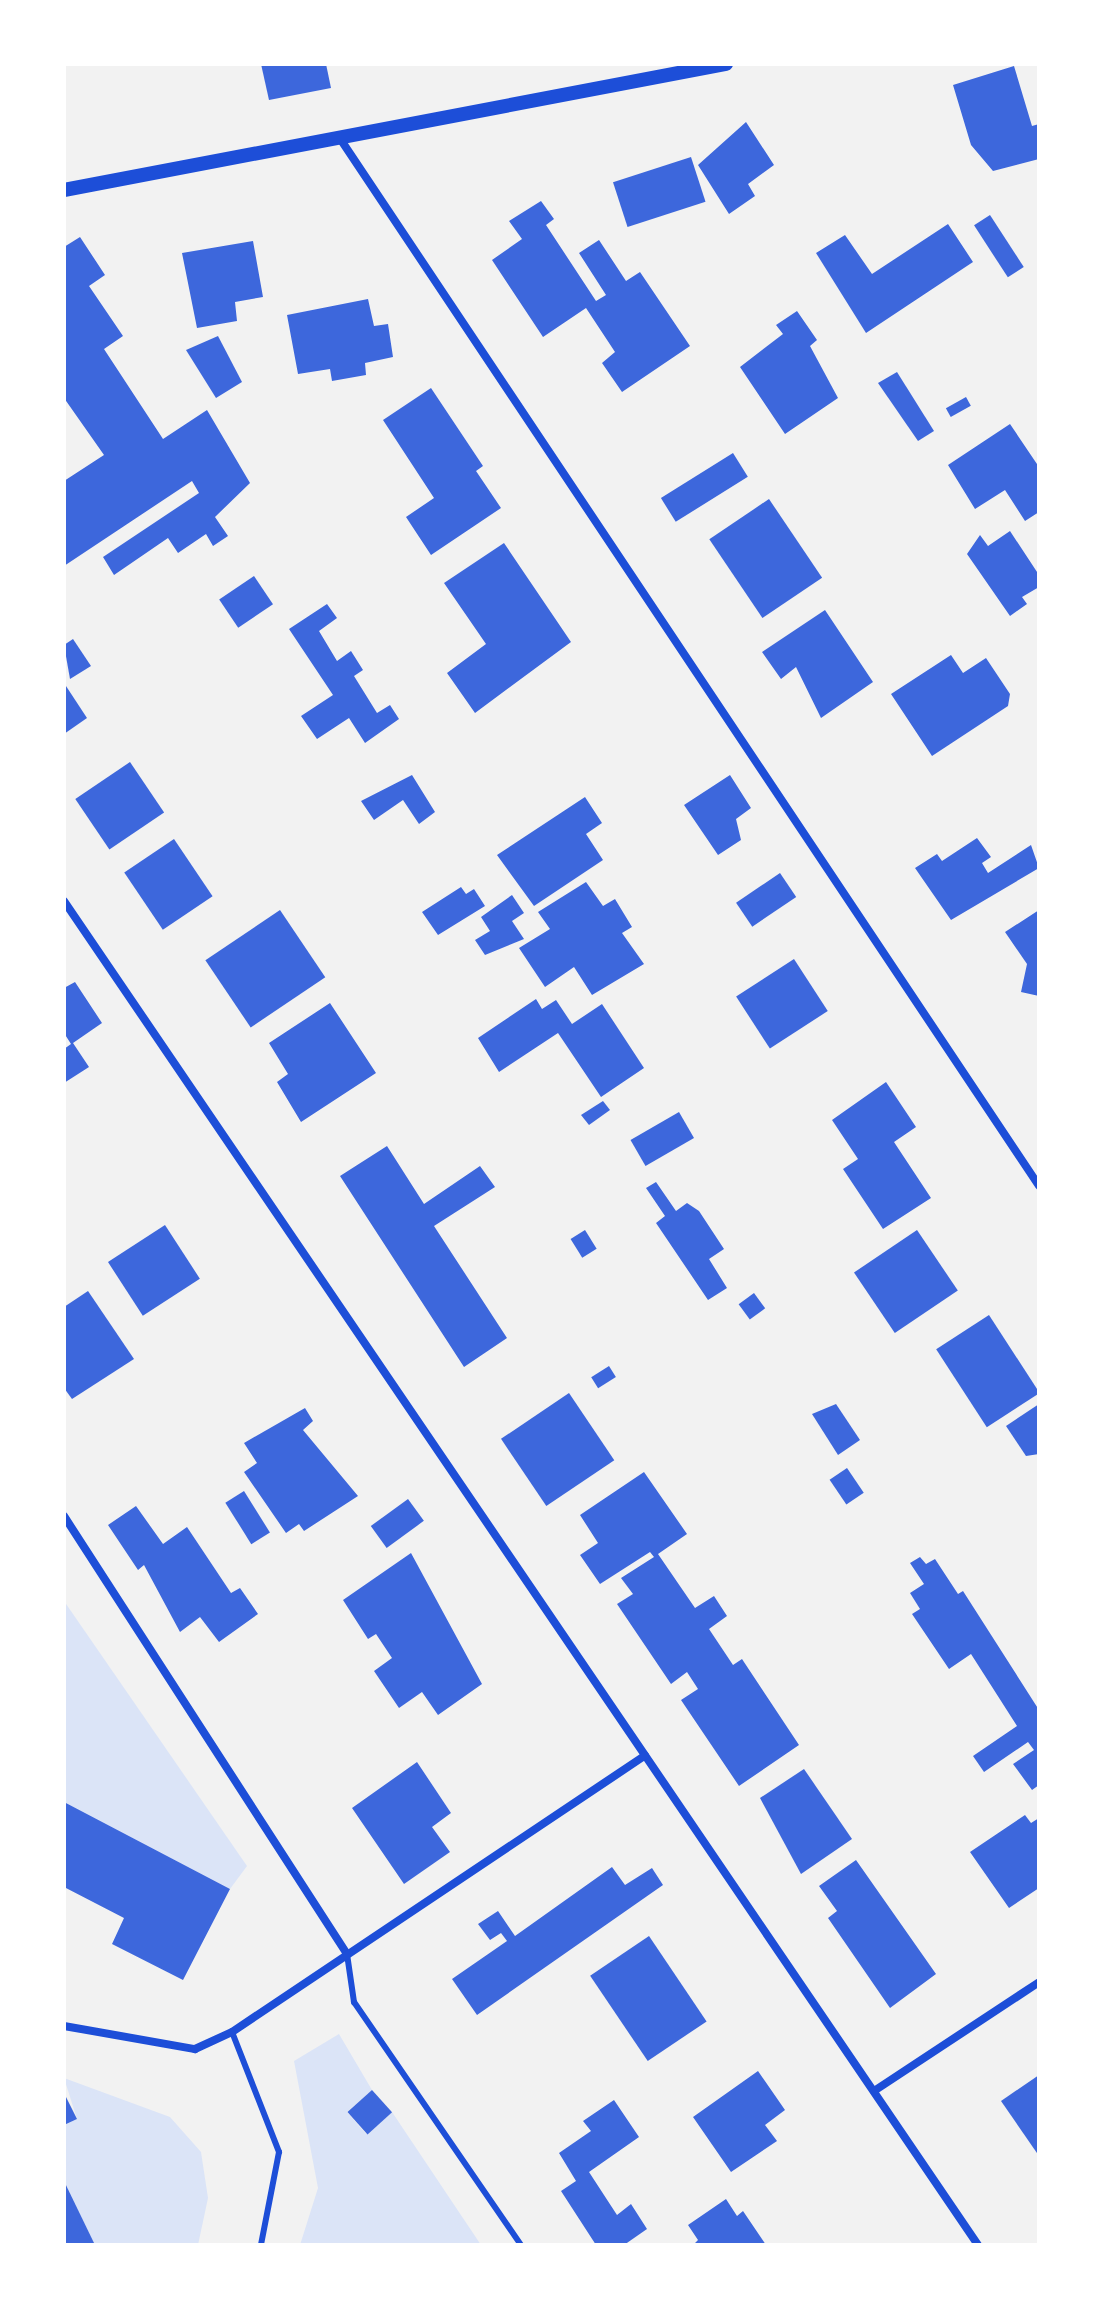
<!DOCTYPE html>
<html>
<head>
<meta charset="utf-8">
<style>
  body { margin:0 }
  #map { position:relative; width:1103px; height:2309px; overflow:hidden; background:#f2f2f2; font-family:"DejaVu Sans",sans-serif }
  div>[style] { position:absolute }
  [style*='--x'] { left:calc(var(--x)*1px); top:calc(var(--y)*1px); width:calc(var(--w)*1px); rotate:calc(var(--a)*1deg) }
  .green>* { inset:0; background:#dbe4f7 }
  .building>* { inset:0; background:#3d67dc; transform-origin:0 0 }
  .service>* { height:6px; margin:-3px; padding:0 3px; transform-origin:3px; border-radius:3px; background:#1d4ed8 }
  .minor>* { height:8px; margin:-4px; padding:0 4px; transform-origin:4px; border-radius:4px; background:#1d4ed8 }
  .tertiary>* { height:14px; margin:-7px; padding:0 7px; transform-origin:7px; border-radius:7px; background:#1d4ed8 }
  span { translate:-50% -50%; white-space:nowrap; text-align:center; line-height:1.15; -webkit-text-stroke:6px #fff; paint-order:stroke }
  .frame { position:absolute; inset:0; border:66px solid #fff; pointer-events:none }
</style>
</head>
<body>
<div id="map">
  <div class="green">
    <i style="clip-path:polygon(64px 1601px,247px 1866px,230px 1889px,64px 1802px)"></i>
    <i style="clip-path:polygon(339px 2034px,372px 2090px,347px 2112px,366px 2134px,392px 2112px,481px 2245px,300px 2245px,318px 2188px,294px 2061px)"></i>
    <i style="clip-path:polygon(64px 2078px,170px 2117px,201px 2152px,208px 2198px,198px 2245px,95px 2245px,64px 2181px,64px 2125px,77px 2119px)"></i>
  </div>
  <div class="building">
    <i style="clip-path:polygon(261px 64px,326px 64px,331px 88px,269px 100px)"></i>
    <i style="clip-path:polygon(1014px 66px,1032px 126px,1039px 124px,1039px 159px,993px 171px,971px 145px,953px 85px)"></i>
    <i style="clip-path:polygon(746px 122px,774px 165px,748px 184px,755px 196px,729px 214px,698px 165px)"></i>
    <i style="left:691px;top:157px;width:47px;height:82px;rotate:72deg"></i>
    <i style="clip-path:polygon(541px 201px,554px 219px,546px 225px,596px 301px,606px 295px,579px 253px,599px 240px,626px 281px,640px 272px,690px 346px,622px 392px,602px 363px,615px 352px,586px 308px,543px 337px,492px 260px,522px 239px,509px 221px)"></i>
    <i style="left:990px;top:215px;width:62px;height:19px;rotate:57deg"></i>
    <i style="clip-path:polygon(948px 224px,973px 262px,866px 333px,816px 253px,845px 235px,872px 274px)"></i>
    <i style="clip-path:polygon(80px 237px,105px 275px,89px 286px,123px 336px,104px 349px,163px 439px,207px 410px,250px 483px,215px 517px,228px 536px,213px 546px,206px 534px,178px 553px,168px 538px,114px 575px,103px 557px,199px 493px,192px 481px,64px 566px,64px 481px,104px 455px,64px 398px,64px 247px)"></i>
    <i style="clip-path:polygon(253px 241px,263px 297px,235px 302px,237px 321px,197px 328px,182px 253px)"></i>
    <i style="clip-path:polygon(368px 299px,374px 326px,388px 324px,393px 357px,365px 363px,366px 375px,332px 381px,330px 369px,298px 374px,287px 315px)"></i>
    <i style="clip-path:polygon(797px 311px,817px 340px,810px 346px,838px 398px,785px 434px,740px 367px,783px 334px,776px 325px)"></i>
    <i style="clip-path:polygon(218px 336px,242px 382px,216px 398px,186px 350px)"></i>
    <i style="clip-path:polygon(897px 372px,934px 431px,918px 441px,878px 383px)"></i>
    <i style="clip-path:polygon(431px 388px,483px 466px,476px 471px,501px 508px,431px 555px,406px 517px,434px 498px,383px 420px)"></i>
    <i style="left:966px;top:397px;width:10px;height:23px;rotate:61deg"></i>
    <i style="clip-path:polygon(1010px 424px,1039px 467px,1039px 512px,1025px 521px,1005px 490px,975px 509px,948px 465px)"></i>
    <i style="left:733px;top:453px;width:28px;height:85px;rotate:58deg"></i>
    <i style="left:769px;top:499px;width:95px;height:72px;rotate:56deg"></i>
    <i style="clip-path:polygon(1010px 531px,1039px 575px,1039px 587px,1022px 597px,1027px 604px,1010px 616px,967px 554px,980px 535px,988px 546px)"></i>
    <i style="clip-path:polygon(504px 543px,571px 642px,475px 713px,447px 673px,486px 644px,444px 583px)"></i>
    <i style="left:254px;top:576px;width:34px;height:42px;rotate:56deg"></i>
    <i style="clip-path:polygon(327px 604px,337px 618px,319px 631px,337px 661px,351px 651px,363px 670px,354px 676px,377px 713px,390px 705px,399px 719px,365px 743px,349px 718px,317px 739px,301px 716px,333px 695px,289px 629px)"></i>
    <i style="clip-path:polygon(825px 610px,873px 682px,821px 718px,796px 667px,781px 679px,762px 652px)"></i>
    <i style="clip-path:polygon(73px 639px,91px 666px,70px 679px,64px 645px)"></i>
    <i style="clip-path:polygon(951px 655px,963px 673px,986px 658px,1010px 694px,1008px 706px,932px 756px,891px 694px)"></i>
    <i style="clip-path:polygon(64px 683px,87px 718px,64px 734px)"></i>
    <i style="left:130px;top:762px;width:61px;height:66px;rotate:56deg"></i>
    <i style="clip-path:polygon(412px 775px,435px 812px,419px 824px,403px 800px,374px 820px,361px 801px)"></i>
    <i style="clip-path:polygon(730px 775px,751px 808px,736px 819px,741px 840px,718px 855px,684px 805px)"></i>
    <i style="clip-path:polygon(585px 797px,602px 823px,586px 834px,603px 860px,534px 906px,497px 855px)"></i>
    <i style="clip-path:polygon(977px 838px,991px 857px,982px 863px,988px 873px,1031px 845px,1039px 868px,951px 920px,915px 868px,937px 854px,942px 861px)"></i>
    <i style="left:174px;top:839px;width:69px;height:60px;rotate:56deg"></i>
    <i style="left:780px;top:873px;width:29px;height:53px;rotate:56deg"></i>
    <i style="clip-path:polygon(586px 882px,603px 906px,615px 899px,632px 927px,622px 933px,644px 964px,592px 995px,574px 967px,545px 987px,519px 948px,550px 929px,538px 912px)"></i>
    <i style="clip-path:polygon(461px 887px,466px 894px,474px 889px,485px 906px,438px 935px,422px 912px)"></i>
    <i style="clip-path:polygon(512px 895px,524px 913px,512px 921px,524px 939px,485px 955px,475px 940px,490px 931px,481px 917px)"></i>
    <i style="left:280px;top:910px;width:81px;height:90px;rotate:56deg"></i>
    <i style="clip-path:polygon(1039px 910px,1039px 996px,1021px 992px,1027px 964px,1005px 932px)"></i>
    <i style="left:794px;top:959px;width:62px;height:69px;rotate:57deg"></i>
    <i style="clip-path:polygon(75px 982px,102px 1023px,73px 1043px,89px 1067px,64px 1083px,64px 1049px,71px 1044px,64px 1033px,64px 988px)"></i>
    <i style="clip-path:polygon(536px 999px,542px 1009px,556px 1000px,572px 1024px,602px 1004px,644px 1068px,601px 1097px,558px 1033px,499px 1072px,478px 1038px)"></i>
    <i style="clip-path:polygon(330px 1003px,376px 1073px,301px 1122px,277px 1082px,288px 1074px,269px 1043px)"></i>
    <i style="clip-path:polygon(886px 1082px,916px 1127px,894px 1142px,931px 1198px,883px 1229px,843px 1169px,858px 1159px,832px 1120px)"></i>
    <i style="clip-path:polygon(603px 1101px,610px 1110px,589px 1125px,581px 1115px)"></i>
    <i style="left:679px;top:1112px;width:30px;height:56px;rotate:60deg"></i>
    <i style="clip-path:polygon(387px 1146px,424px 1204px,480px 1166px,495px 1187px,434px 1226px,507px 1338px,464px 1367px,340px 1176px)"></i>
    <i style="clip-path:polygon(656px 1182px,676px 1211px,687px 1203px,699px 1211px,724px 1249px,709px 1259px,727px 1288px,708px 1300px,656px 1223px,665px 1216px,646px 1188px)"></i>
    <i style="left:165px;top:1225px;width:64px;height:68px;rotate:57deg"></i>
    <i style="left:585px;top:1230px;width:22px;height:17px;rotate:58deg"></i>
    <i style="left:917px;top:1230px;width:73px;height:76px;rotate:56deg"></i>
    <i style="clip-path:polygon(88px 1291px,134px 1359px,72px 1399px,64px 1388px,64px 1307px)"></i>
    <i style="left:754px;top:1293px;width:19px;height:19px;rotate:54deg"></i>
    <i style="left:989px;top:1315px;width:93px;height:63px;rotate:57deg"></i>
    <i style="left:609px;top:1366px;width:13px;height:21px;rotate:58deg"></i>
    <i style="left:569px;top:1393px;width:81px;height:82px;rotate:56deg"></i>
    <i style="clip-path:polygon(836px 1404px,860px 1440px,838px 1455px,812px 1414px)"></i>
    <i style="clip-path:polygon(1039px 1404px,1039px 1454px,1026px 1456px,1006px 1426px)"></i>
    <i style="clip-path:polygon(305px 1408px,313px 1421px,303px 1430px,358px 1496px,304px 1531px,299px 1524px,286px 1533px,244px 1472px,257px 1463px,244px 1443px)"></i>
    <i style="left:847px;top:1468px;width:30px;height:21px;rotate:56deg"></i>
    <i style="clip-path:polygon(644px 1472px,687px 1534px,658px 1554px,695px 1608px,714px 1596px,727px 1616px,709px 1629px,733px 1665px,742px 1659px,799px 1745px,739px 1786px,681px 1700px,698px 1689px,687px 1672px,671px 1684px,617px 1604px,633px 1594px,621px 1578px,654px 1557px,650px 1552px,600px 1584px,580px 1555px,598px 1543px,580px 1515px)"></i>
    <i style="left:244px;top:1491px;width:49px;height:22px;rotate:58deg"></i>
    <i style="left:408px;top:1499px;width:27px;height:46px;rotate:54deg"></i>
    <i style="clip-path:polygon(136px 1506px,163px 1544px,187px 1527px,231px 1593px,240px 1588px,258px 1614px,219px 1642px,200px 1617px,180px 1632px,144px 1565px,138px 1570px,108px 1525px)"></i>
    <i style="clip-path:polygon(411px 1553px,482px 1684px,438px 1715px,422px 1692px,399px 1708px,374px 1671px,392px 1658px,376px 1634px,368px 1639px,343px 1600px)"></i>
    <i style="clip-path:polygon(920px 1557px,926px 1564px,935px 1559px,958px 1594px,963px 1591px,1039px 1710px,1039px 1785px,1032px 1790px,1013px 1764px,1034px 1750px,1028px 1742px,984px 1772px,973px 1756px,1017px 1726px,971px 1654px,949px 1669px,912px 1614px,920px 1609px,910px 1593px,924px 1584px,910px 1563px)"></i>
    <i style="clip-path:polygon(417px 1762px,451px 1813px,432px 1827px,450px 1852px,404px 1884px,352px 1808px)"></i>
    <i style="clip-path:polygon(804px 1769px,852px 1839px,801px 1874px,760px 1798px)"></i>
    <i style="clip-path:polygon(64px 1802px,230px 1889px,183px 1980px,112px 1944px,124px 1918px,64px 1887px)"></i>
    <i style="clip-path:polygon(1025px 1815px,1031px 1823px,1039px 1818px,1039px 1888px,1009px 1908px,970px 1852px)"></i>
    <i style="clip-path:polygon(856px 1860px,936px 1974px,890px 2008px,828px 1918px,837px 1911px,819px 1886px)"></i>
    <i style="clip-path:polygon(612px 1867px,625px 1885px,652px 1868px,663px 1885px,477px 2015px,452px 1979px,507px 1941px,501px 1933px,490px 1940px,478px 1924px,498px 1911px,515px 1936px)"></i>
    <i style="left:649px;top:1936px;width:103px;height:71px;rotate:56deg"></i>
    <i style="clip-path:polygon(758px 2071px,785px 2110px,765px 2125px,777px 2141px,731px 2172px,693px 2117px)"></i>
    <i style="clip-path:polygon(1039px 2075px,1039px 2156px,1001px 2101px)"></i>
    <i style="left:372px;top:2090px;width:30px;height:33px;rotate:48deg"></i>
    <i style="clip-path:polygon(64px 2093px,77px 2119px,64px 2125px)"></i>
    <i style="clip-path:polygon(614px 2100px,639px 2137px,589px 2172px,617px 2215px,631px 2204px,647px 2229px,624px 2245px,596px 2245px,561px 2191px,576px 2181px,559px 2153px,591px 2131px,583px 2121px)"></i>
    <i style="clip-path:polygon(64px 2181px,95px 2245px,64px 2245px)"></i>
    <i style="clip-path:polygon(726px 2199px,737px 2216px,743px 2211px,766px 2245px,693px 2245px,698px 2240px,688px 2225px)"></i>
  </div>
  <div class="service">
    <i style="--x:347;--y:1954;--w:49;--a:81.7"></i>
    <i style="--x:354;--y:2002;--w:295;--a:55.5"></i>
    <i style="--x:232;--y:2032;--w:129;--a:68.6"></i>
    <i style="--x:279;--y:2152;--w:95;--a:101"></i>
  </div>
  <div class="minor">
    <i style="--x:339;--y:137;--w:1261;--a:56.28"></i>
    <i style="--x:64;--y:901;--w:1625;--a:55.78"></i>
    <i style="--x:64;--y:1516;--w:521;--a:57.13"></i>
    <i style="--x:64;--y:2026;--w:133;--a:10"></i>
    <i style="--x:195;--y:2049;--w:41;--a:-24.7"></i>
    <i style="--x:232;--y:2032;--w:497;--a:-33.8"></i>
    <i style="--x:874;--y:2091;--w:198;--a:-33.4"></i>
  </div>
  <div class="tertiary">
    <i style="--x:64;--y:190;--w:674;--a:-10.78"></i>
  </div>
  <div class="frame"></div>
</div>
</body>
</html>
